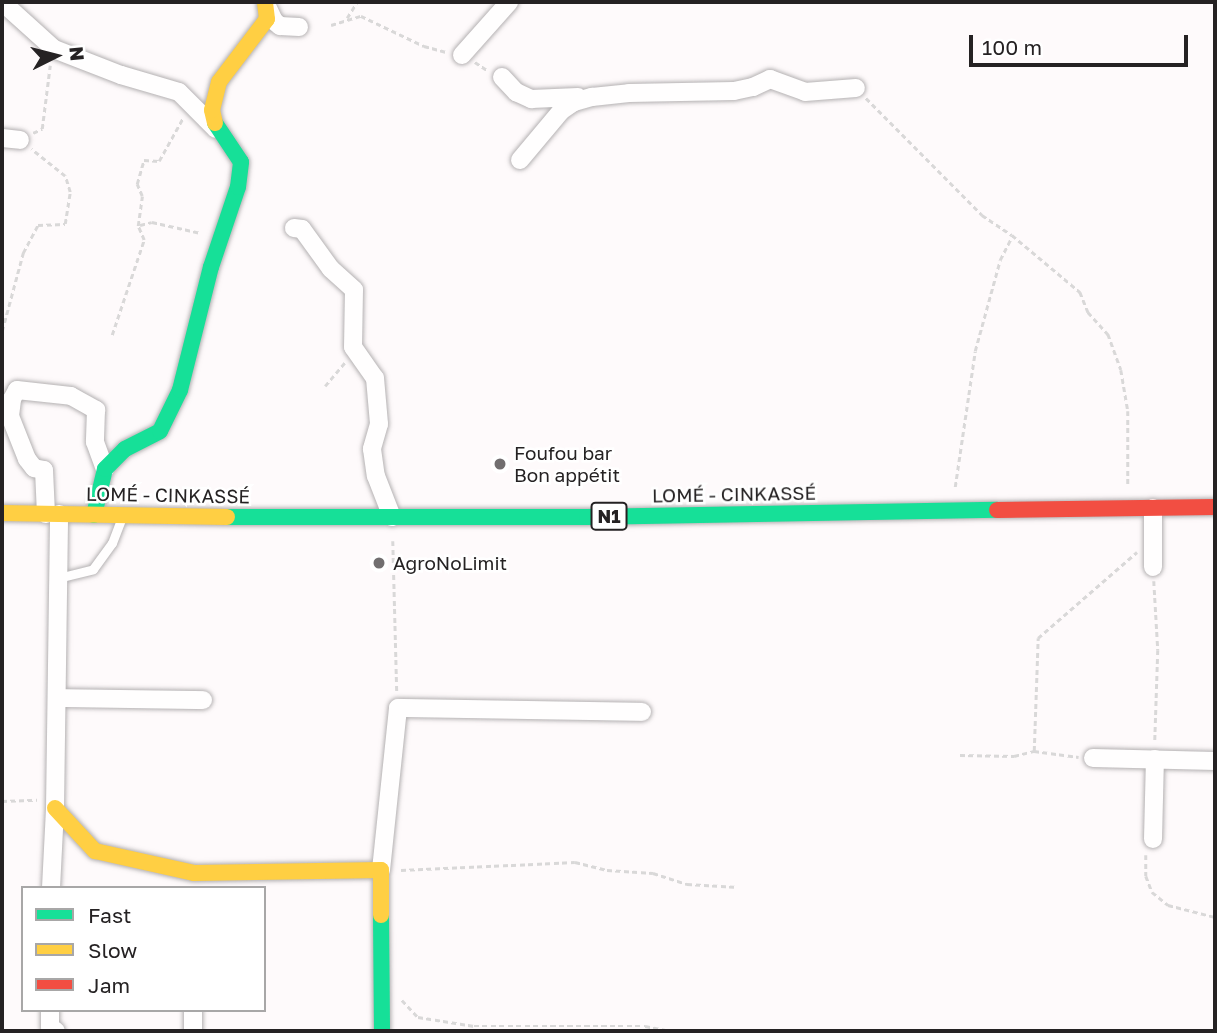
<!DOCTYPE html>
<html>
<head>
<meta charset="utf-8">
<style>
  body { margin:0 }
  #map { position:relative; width:1217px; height:1033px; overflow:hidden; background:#fefafb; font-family:"Golos Text",sans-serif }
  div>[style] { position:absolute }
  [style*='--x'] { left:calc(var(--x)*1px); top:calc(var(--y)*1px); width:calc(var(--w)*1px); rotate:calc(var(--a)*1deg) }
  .path>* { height:2.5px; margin-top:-1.25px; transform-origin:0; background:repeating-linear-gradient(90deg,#d9d8d8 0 5px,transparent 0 8.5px) }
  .roads { filter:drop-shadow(0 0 2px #b4b1b2) drop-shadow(0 0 2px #b4b1b2) }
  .lane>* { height:9px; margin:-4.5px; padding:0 4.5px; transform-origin:4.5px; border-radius:4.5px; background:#fffefe }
  .street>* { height:18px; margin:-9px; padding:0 9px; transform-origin:9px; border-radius:9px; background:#fffefe }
  .fast>* { height:16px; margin:-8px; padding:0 8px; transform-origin:8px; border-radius:8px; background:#16e098 }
  .slow>* { height:16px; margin:-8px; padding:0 8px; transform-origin:8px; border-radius:8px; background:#ffcf43 }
  .jam>* { height:16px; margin:-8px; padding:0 8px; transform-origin:8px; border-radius:8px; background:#f24e42 }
  .dots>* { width:19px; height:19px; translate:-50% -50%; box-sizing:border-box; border:4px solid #fff; border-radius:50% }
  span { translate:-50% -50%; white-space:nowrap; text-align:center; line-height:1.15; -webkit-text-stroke:5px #fff; paint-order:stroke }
  .shield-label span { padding:2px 5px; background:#fff; border:2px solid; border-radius:5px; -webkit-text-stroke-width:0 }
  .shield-label { font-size:18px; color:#252223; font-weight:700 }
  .poi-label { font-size:19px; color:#252223 }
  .left { translate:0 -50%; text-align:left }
  .street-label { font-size:19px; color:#252223 }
  .frame { position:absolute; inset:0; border:4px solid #252223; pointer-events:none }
  .legend { position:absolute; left:21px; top:886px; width:245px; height:126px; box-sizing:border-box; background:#fff; border:2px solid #a8a7a7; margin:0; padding:9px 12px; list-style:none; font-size:21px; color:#252223 }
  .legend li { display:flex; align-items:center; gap:14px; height:35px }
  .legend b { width:35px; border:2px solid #a8a7a7 }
  .north { position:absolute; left:21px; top:21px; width:70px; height:70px; -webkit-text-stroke:5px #fff; paint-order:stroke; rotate:84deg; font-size:19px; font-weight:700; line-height:28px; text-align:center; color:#252223 }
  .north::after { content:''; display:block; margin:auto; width:24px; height:32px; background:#252223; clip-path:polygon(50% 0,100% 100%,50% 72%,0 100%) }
  .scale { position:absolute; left:969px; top:35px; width:219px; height:32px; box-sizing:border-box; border:4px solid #252223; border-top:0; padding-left:9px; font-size:21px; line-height:24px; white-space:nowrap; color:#252223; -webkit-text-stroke:5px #fff; paint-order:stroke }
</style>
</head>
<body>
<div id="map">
  <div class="path">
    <i style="--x:347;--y:18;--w:19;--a:-58"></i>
    <i style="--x:331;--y:25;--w:31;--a:-17"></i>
    <i style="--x:361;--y:16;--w:70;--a:25.5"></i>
    <i style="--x:424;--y:46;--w:23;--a:15"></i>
    <i style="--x:475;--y:62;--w:14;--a:34"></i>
    <i style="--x:866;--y:98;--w:165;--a:45.2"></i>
    <i style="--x:982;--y:215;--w:36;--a:34"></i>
    <i style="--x:1012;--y:235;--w:89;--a:40"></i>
    <i style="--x:1080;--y:292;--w:22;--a:68"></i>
    <i style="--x:1088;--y:312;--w:30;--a:48"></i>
    <i style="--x:1108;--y:334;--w:38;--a:70"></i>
    <i style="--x:1121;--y:370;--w:42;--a:80.3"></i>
    <i style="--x:1128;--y:411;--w:73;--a:90"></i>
    <i style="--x:33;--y:133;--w:10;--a:-24"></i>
    <i style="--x:42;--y:129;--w:64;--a:-82.8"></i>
    <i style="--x:140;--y:225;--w:12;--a:-14"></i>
    <i style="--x:152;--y:222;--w:50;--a:12.7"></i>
    <i style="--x:2;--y:331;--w:81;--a:-74.9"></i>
    <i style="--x:23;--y:253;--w:32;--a:-62"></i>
    <i style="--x:38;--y:225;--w:27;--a:-2"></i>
    <i style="--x:65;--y:224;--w:32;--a:-81"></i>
    <i style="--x:70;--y:192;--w:17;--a:-107"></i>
    <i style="--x:65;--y:176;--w:43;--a:-141.5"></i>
    <i style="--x:112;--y:335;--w:100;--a:-71.4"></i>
    <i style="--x:144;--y:240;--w:15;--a:-113"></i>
    <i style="--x:138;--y:226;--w:30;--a:-82"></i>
    <i style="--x:142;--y:196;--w:13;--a:-113"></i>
    <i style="--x:137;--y:184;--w:25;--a:-74"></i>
    <i style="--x:144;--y:160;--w:15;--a:4"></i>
    <i style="--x:159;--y:161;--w:49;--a:-60.8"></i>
    <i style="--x:325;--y:386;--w:31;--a:-50"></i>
    <i style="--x:955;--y:487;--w:137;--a:-81.6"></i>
    <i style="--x:975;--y:351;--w:94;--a:-74.6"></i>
    <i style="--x:1000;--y:260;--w:27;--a:-63"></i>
    <i style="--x:393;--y:541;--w:151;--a:88.5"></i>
    <i style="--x:1154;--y:581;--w:69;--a:86.7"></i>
    <i style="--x:1158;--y:650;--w:92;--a:91.9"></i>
    <i style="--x:1034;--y:751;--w:113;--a:-88"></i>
    <i style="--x:1038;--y:638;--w:131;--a:-41"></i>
    <i style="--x:960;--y:755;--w:54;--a:1.1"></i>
    <i style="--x:1014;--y:756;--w:21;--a:-14"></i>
    <i style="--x:1034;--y:751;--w:45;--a:7.6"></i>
    <i style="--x:2;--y:801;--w:35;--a:-2"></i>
    <i style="--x:1146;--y:855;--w:21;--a:90"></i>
    <i style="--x:1146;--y:876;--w:17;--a:69"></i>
    <i style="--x:1152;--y:892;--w:21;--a:39"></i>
    <i style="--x:1168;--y:905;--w:49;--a:14.3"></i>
    <i style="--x:401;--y:870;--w:174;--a:-2.6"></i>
    <i style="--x:575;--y:862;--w:33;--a:14"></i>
    <i style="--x:607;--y:870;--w:46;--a:3.7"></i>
    <i style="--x:653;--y:873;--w:36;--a:18"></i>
    <i style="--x:687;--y:884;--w:51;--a:3.4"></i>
    <i style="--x:402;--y:1000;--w:23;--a:47"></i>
    <i style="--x:418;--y:1017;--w:57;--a:9.1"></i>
    <i style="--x:474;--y:1026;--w:171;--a:0"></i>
    <i style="--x:645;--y:1026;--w:26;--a:11"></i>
  </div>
  <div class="roads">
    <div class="lane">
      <i style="--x:58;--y:578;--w:36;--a:-14"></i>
      <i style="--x:93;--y:569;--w:32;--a:-54"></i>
      <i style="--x:112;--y:543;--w:25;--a:-69"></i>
    </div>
    <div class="street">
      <i style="--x:2;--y:2;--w:70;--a:42.1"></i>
      <i style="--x:54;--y:49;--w:72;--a:21.2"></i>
      <i style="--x:121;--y:75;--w:60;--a:16.3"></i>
      <i style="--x:179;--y:92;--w:52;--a:45"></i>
      <i style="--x:268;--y:8;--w:14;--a:65"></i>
      <i style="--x:274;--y:21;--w:8;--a:40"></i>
      <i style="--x:280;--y:26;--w:19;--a:3"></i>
      <i style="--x:462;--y:55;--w:71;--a:-48.4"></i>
      <i style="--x:502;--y:77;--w:21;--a:47"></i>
      <i style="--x:516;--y:92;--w:17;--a:25"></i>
      <i style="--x:531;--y:99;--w:47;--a:-2.4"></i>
      <i style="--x:2;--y:138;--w:18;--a:6"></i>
      <i style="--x:520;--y:160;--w:64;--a:-50.1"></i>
      <i style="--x:561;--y:111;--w:16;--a:-35"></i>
      <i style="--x:574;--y:102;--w:19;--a:-16"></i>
      <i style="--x:592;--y:97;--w:37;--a:-6"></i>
      <i style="--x:629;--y:93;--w:105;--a:-1.1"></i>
      <i style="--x:734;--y:91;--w:19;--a:-12"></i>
      <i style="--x:753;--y:87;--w:19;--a:-25"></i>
      <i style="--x:770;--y:79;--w:37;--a:20"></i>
      <i style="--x:805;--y:92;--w:51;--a:-4.5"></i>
      <i style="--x:294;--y:228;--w:8;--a:7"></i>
      <i style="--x:302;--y:229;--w:49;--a:54.1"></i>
      <i style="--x:331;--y:269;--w:31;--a:42"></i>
      <i style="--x:354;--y:290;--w:57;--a:91"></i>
      <i style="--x:353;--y:347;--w:38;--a:55"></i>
      <i style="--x:375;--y:378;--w:46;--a:85"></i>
      <i style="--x:379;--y:424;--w:26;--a:106"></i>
      <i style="--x:372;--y:449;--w:27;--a:82"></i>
      <i style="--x:376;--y:476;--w:44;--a:68.7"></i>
      <i style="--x:46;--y:514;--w:44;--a:-92.6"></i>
      <i style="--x:44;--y:470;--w:10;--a:-169"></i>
      <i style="--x:34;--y:468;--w:11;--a:-128"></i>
      <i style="--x:27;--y:459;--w:46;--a:-111.6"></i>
      <i style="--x:10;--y:416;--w:17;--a:-83"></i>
      <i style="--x:12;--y:399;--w:10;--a:-61"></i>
      <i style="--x:17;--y:390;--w:54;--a:6.3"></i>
      <i style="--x:71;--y:396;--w:29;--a:29"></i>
      <i style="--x:96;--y:410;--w:32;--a:92"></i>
      <i style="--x:95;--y:442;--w:29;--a:70"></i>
      <i style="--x:1153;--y:567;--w:59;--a:-90"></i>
      <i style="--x:57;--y:698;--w:146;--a:0.8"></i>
      <i style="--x:1093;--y:758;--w:122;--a:1.4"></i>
      <i style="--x:1153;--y:839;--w:80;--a:-88.6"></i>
      <i style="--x:381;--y:870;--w:163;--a:-84"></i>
      <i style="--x:398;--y:708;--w:244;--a:0.9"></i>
      <i style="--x:51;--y:888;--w:80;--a:-87.1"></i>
      <i style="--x:55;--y:808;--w:294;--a:-89.2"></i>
      <i style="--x:50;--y:1010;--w:17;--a:90"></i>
      <i style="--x:50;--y:1027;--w:7;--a:34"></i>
      <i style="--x:193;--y:1031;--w:21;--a:-90"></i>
    </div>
    <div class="fast">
      <i style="--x:94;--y:515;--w:47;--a:-76.6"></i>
      <i style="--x:105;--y:469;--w:28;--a:-45"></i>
      <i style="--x:125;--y:449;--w:39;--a:-27"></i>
      <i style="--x:160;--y:431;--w:46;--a:-64"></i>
      <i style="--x:180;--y:390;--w:127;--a:-75.9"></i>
      <i style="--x:211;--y:267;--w:84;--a:-71.4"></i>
      <i style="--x:238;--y:187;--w:25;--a:-83"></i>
      <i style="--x:241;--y:162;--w:47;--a:-123.7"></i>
      <i style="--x:227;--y:517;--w:360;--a:0"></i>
      <i style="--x:587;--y:517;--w:410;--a:-1"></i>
      <i style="--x:381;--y:915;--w:116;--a:89.5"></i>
    </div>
    <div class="slow">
      <i style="--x:215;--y:123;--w:13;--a:-103"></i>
      <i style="--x:212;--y:110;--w:29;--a:-76"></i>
      <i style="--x:219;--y:82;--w:79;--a:-52.7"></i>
      <i style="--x:267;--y:19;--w:17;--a:-97"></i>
      <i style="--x:2;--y:513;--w:225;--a:1"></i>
      <i style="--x:55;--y:808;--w:59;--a:47.1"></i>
      <i style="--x:95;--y:851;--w:101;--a:12.5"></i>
      <i style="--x:194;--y:873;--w:187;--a:-0.9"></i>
      <i style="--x:381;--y:870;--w:45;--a:90"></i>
    </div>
    <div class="jam">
      <i style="--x:997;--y:510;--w:218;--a:-0.8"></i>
    </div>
  </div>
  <div class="dots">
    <i style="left:500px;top:464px;background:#716e6f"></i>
    <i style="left:379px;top:563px;background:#716e6f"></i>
  </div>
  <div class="shield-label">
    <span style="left:609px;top:516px">N1</span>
  </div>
  <div class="poi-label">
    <span class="left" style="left:514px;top:464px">Foufou bar<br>Bon appétit</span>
    <span class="left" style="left:393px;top:563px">AgroNoLimit</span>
  </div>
  <div class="street-label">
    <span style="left:734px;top:494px;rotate:-1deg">LOMÉ - CINKASSÉ</span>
    <span style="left:168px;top:495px;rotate:1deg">LOMÉ - CINKASSÉ</span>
  </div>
  <div class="frame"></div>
  <ul class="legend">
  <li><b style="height:9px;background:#16e098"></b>Fast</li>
  <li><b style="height:9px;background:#ffcf43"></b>Slow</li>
  <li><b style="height:9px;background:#f24e42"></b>Jam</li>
  </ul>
  <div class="north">N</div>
  <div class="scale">100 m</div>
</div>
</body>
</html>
